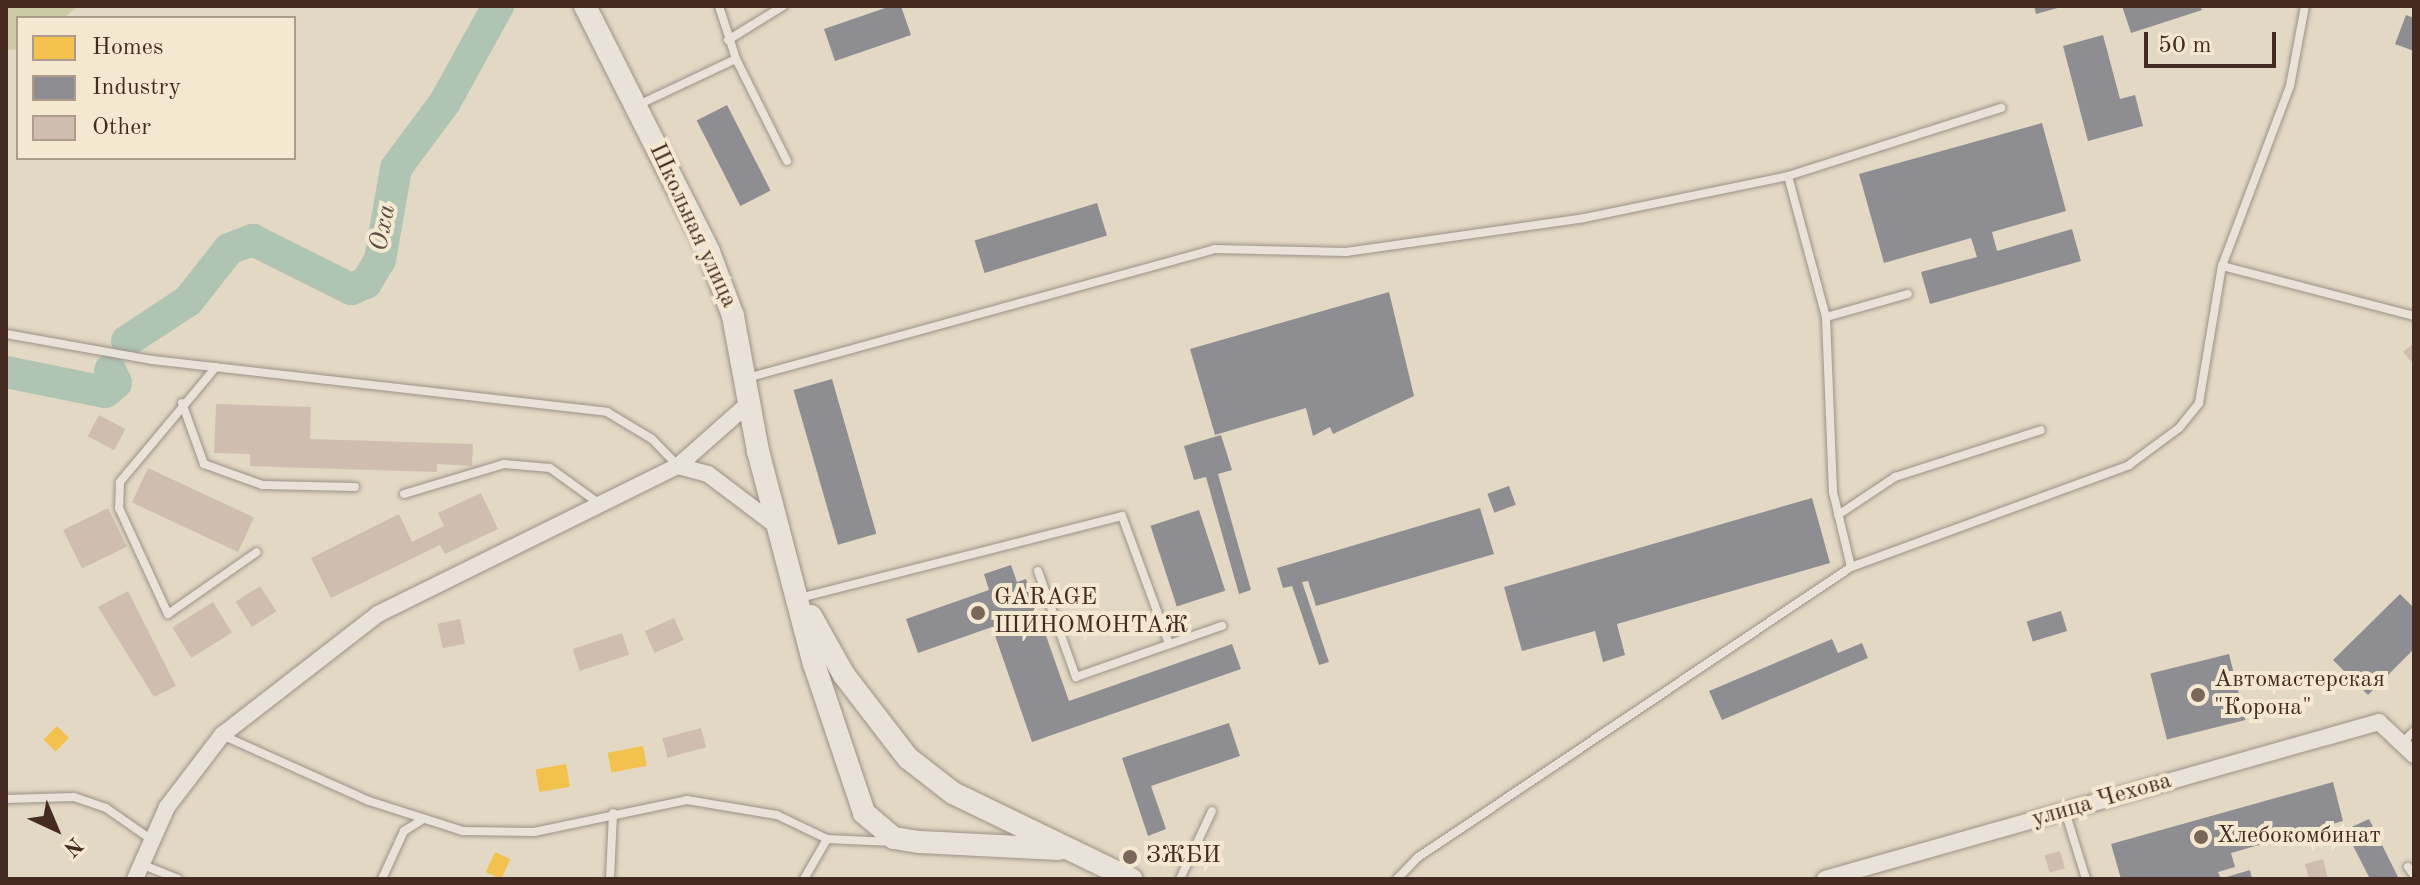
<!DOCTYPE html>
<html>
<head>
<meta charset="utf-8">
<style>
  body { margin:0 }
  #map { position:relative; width:2420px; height:885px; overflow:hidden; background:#e2d8c4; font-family:"Old Standard TT",serif }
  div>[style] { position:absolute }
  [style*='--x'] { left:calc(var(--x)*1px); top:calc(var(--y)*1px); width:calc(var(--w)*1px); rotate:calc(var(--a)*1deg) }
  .green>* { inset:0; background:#cccba6 }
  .homes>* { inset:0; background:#f2c14e; transform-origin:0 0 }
  .industry>* { inset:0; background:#8d8d92; transform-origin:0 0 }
  .river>* { height:32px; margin:-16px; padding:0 16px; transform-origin:16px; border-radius:16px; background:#b0c4b4 }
  .building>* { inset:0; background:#cfbeaf; transform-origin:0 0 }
  .roads { filter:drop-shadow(0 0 2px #9c9286) drop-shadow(0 0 2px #9c9286) }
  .lane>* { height:8px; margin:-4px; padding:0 4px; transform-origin:4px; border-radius:4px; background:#e8e2d8 }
  .street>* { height:16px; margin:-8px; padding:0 8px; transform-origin:8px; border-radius:8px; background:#e8e2d8 }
  .secondary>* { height:22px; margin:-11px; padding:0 11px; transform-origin:11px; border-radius:11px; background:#e8e2d8 }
  .dots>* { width:22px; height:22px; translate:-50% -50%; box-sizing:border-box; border:4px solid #f5e8d0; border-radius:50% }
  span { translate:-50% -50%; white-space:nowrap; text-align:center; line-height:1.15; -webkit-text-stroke:8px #f5e8d0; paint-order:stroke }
  .street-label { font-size:24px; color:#442a21 }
  .poi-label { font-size:24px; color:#442a21 }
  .left { translate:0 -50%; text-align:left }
  .water-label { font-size:26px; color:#5a4e44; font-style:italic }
  .frame { position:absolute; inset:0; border:8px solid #442a21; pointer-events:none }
  .legend { position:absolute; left:16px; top:16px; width:280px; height:144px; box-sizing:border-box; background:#f5e8d0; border:2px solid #ae9c8a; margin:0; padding:10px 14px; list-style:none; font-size:24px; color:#442a21 }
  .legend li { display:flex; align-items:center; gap:16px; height:40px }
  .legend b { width:40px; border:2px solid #ae9c8a }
  .north { position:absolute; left:16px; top:789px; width:80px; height:80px; -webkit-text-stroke:6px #f5e8d0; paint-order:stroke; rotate:136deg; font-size:22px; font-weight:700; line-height:32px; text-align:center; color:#442a21 }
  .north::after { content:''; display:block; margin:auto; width:28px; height:36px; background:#442a21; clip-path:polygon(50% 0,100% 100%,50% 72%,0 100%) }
  .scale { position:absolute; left:2144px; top:32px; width:132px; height:36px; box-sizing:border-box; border:4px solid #442a21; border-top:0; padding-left:10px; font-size:24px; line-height:28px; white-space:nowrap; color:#442a21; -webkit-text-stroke:6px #f5e8d0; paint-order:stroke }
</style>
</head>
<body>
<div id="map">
  <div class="green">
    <i style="clip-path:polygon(6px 6px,78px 6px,64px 18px,18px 18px,18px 49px,6px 50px)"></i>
  </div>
  <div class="homes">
    <i style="left:57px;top:726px;width:17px;height:19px;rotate:45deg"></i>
    <i style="left:643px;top:746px;width:20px;height:36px;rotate:79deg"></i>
    <i style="left:566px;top:764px;width:23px;height:31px;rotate:80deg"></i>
    <i style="left:495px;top:852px;width:17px;height:22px;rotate:25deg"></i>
  </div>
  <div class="industry">
    <i style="clip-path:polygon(891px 6px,901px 6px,911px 35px,835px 61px,824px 29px)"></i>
    <i style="clip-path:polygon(2034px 6px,2061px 6px,2061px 7px,2036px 14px)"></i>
    <i style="clip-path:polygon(2122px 6px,2200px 6px,2202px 10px,2131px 33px)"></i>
    <i style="clip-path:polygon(2406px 15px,2414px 18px,2414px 51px,2395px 44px)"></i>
    <i style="clip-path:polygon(2103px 35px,2120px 99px,2135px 95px,2143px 126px,2088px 141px,2063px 46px)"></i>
    <i style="left:727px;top:105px;width:96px;height:34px;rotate:63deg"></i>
    <i style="clip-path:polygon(2042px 123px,2066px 211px,1992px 232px,1997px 251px,2072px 229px,2081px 261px,1930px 304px,1921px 272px,1977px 257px,1971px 238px,1884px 263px,1859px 174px)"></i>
    <i style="left:1097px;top:203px;width:34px;height:128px;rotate:73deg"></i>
    <i style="clip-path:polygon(1389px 292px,1414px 396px,1333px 434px,1330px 427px,1313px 436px,1306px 408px,1215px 435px,1190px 349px)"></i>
    <i style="left:832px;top:379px;width:161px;height:40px;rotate:74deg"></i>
    <i style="clip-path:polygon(1221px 435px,1232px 470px,1218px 474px,1251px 590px,1239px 594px,1206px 477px,1194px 480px,1184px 446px)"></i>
    <i style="left:1509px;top:486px;width:20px;height:23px;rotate:70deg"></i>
    <i style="clip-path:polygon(1812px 498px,1830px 563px,1617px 624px,1625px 655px,1603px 662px,1595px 631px,1522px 651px,1504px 587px)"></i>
    <i style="clip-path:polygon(1480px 508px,1494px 554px,1316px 606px,1308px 581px,1302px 582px,1329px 662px,1319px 665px,1292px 586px,1283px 588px,1277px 568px)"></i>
    <i style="left:1199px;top:510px;width:85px;height:51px;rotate:72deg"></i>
    <i style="clip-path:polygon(1011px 565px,1017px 582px,1026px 579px,1069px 701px,1232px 644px,1241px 669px,1032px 742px,992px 627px,918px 653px,906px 619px,989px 590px,984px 574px)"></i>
    <i style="clip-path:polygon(2400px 594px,2414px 608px,2414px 649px,2368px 695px,2333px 660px)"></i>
    <i style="left:2061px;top:611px;width:21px;height:36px;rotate:73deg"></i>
    <i style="clip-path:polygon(1832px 639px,1838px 653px,1862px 643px,1868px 658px,1722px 720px,1709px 691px)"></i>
    <i style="left:2229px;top:654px;width:68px;height:81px;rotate:76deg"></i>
    <i style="clip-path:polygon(1229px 723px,1240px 756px,1151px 786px,1166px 829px,1148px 836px,1122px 758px)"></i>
    <i style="clip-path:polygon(2333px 782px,2343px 821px,2231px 853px,2235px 867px,2218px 872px,2221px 879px,2121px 879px,2111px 844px)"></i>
    <i style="clip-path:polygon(2369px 819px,2399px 879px,2370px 879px,2345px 830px)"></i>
    <i style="clip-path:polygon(2250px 870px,2252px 879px,2223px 879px,2223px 878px)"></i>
  </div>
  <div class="river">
    <i style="--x:127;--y:341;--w:73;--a:-33.3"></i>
    <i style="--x:188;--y:301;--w:66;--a:-51.7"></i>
    <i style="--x:229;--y:249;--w:26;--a:-21"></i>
    <i style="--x:253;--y:240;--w:110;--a:26.6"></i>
    <i style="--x:351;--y:289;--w:16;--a:-22"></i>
    <i style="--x:366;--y:283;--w:27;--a:-59"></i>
    <i style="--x:380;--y:260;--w:93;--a:-80.1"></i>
    <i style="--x:396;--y:168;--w:82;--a:-53.4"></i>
    <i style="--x:445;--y:102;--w:110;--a:-61.1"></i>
    <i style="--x:6;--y:372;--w:101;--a:11.4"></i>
    <i style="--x:105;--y:392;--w:14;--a:-39"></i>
    <i style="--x:116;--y:383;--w:14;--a:-115"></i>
  </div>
  <div class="building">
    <i style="clip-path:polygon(2414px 343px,2414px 365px,2403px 352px)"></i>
    <i style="clip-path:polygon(216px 404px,311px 407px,310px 439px,473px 444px,472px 466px,437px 464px,437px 472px,250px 466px,250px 454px,214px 453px)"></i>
    <i style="left:99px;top:415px;width:30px;height:24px;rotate:28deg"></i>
    <i style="left:148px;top:468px;width:117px;height:38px;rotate:25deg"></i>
    <i style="clip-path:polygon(481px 493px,498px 529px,445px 554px,440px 545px,331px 598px,311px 558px,399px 514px,412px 542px,444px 526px,438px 513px)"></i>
    <i style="left:108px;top:508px;width:43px;height:50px;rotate:64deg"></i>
    <i style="left:260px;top:586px;width:30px;height:29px;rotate:57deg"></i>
    <i style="clip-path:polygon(128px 591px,176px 686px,154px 697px,98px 607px)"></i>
    <i style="left:213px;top:602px;width:36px;height:48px;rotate:58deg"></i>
    <i style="left:674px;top:618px;width:24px;height:32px;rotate:66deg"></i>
    <i style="left:460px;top:619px;width:25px;height:23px;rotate:78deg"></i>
    <i style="left:622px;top:633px;width:23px;height:52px;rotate:72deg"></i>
    <i style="left:701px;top:728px;width:20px;height:40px;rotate:75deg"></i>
    <i style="left:2060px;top:851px;width:18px;height:16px;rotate:74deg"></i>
    <i style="clip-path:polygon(2323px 859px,2328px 879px,2309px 879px,2305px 864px)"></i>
  </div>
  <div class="roads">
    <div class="lane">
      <i style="--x:719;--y:6;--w:56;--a:72.2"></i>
      <i style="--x:736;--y:59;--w:114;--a:63.4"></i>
      <i style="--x:728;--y:40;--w:65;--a:-31.7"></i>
      <i style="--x:636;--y:106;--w:110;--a:-25.2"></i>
      <i style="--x:2222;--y:266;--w:198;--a:14.6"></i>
      <i style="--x:1826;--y:317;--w:85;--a:-15.7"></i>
      <i style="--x:6;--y:334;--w:148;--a:10.1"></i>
      <i style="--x:152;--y:360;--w:458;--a:6.5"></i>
      <i style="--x:607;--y:412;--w:52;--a:31"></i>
      <i style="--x:652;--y:439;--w:37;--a:46"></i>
      <i style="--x:216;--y:367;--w:150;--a:129.9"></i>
      <i style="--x:120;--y:482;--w:26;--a:92"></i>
      <i style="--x:119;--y:508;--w:117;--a:65.2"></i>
      <i style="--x:168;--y:614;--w:108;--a:-34.9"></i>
      <i style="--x:747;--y:378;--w:485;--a:-15.4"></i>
      <i style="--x:1215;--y:249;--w:131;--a:1.3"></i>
      <i style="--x:1346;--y:252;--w:240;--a:-8.1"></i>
      <i style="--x:1584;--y:218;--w:208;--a:-11.6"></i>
      <i style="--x:182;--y:403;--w:65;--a:70.2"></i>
      <i style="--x:204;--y:464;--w:62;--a:19.9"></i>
      <i style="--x:262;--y:485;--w:93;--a:1.2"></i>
      <i style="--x:404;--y:494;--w:104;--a:-16.7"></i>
      <i style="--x:504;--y:464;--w:46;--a:5"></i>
      <i style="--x:550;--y:468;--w:58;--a:35.9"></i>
      <i style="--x:1838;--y:515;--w:69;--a:-33.7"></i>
      <i style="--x:1895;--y:477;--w:153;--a:-17.8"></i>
      <i style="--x:1851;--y:567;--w:77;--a:-103.5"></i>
      <i style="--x:1833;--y:492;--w:175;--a:-92.3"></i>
      <i style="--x:1826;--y:317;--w:146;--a:-105.1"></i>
      <i style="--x:1788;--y:176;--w:224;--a:-17.7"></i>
      <i style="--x:1038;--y:571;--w:113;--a:70.3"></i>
      <i style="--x:1076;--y:677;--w:155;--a:-19.3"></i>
      <i style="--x:800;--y:598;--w:332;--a:-14.3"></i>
      <i style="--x:1122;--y:516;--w:136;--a:69.8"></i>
      <i style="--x:222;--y:735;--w:161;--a:24.2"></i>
      <i style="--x:369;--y:801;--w:99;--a:17.7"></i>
      <i style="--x:463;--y:831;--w:71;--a:0.8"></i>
      <i style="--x:534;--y:832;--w:156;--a:-11.8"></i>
      <i style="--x:687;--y:800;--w:91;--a:9.5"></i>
      <i style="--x:777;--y:815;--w:55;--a:25.6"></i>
      <i style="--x:827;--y:839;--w:65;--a:2.6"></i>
      <i style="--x:2402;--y:743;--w:17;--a:-45"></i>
      <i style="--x:6;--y:799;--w:68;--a:-1.7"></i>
      <i style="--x:74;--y:797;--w:34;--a:19"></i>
      <i style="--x:106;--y:808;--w:56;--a:34.8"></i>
      <i style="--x:2065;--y:811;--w:71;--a:72.8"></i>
      <i style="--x:141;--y:864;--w:40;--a:22"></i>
      <i style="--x:2408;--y:867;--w:10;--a:53"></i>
      <i style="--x:382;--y:879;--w:53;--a:-65.4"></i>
      <i style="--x:404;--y:831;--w:22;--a:-32"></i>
      <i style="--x:610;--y:879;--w:66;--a:-87.4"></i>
      <i style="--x:804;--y:879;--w:46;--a:-60.1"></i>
      <i style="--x:1180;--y:879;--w:75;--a:-64.8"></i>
      <i style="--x:1397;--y:879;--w:29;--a:-46"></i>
      <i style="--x:1417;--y:858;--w:523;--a:-33.84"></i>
      <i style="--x:1851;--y:567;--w:296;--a:-20.1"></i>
      <i style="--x:2129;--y:465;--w:62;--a:-36.5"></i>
      <i style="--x:2179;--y:428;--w:32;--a:-51"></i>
      <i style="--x:2199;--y:403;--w:139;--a:-80.5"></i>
      <i style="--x:2222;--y:266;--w:192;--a:-69.3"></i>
      <i style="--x:2290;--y:86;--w:81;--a:-79.4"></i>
    </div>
    <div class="street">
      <i style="--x:678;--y:466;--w:92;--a:-41.5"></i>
      <i style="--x:135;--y:879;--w:79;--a:-66"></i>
      <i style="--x:167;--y:807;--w:91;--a:-52.6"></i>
      <i style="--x:222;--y:735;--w:197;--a:-37.8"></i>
      <i style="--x:378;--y:614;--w:335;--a:-26.3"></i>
      <i style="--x:678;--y:466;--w:31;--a:15"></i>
      <i style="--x:708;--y:474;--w:88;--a:37.1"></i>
      <i style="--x:1825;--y:879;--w:576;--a:-15.82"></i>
      <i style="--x:2379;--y:722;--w:48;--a:43.3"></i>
    </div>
    <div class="secondary">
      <i style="--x:585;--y:6;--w:275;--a:63.2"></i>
      <i style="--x:709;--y:252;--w:68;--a:69.4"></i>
      <i style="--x:733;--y:316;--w:137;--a:79.5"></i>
      <i style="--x:758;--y:451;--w:220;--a:75.3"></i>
      <i style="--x:814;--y:664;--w:157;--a:71.4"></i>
      <i style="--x:864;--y:813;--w:39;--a:40"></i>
      <i style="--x:894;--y:838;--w:26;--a:9"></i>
      <i style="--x:920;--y:842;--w:139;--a:2.9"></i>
      <i style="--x:811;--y:616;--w:68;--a:60.8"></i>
      <i style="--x:844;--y:675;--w:105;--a:52.4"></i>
      <i style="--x:908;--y:758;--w:57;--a:37.9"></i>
      <i style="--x:953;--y:793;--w:198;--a:25.8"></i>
    </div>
  </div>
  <div class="dots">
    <i style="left:978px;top:613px;background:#7b675a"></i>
    <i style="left:2198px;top:695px;background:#7b675a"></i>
    <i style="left:2201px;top:837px;background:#7b675a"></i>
    <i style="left:1130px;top:857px;background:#7b675a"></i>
  </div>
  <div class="street-label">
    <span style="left:692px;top:226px;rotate:65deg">Школьная улица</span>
    <span style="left:2102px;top:801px;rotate:-16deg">улица Чехова</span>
  </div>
  <div class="poi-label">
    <span class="left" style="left:994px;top:613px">GARAGE<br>ШИНОМОНТАЖ</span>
    <span class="left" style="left:2214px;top:695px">Автомастерская<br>"Корона"</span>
    <span class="left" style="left:2217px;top:837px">Хлебокомбинат</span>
    <span class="left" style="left:1146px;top:857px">ЗЖБИ</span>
  </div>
  <div class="water-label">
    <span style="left:384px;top:228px;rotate:-79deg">Оха</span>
  </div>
  <div class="frame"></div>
  <ul class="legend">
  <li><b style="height:22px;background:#f2c14e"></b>Homes</li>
  <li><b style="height:22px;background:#8d8d92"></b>Industry</li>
  <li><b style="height:22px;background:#cfbeaf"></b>Other</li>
  </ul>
  <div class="north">N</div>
  <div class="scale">50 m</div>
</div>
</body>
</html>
